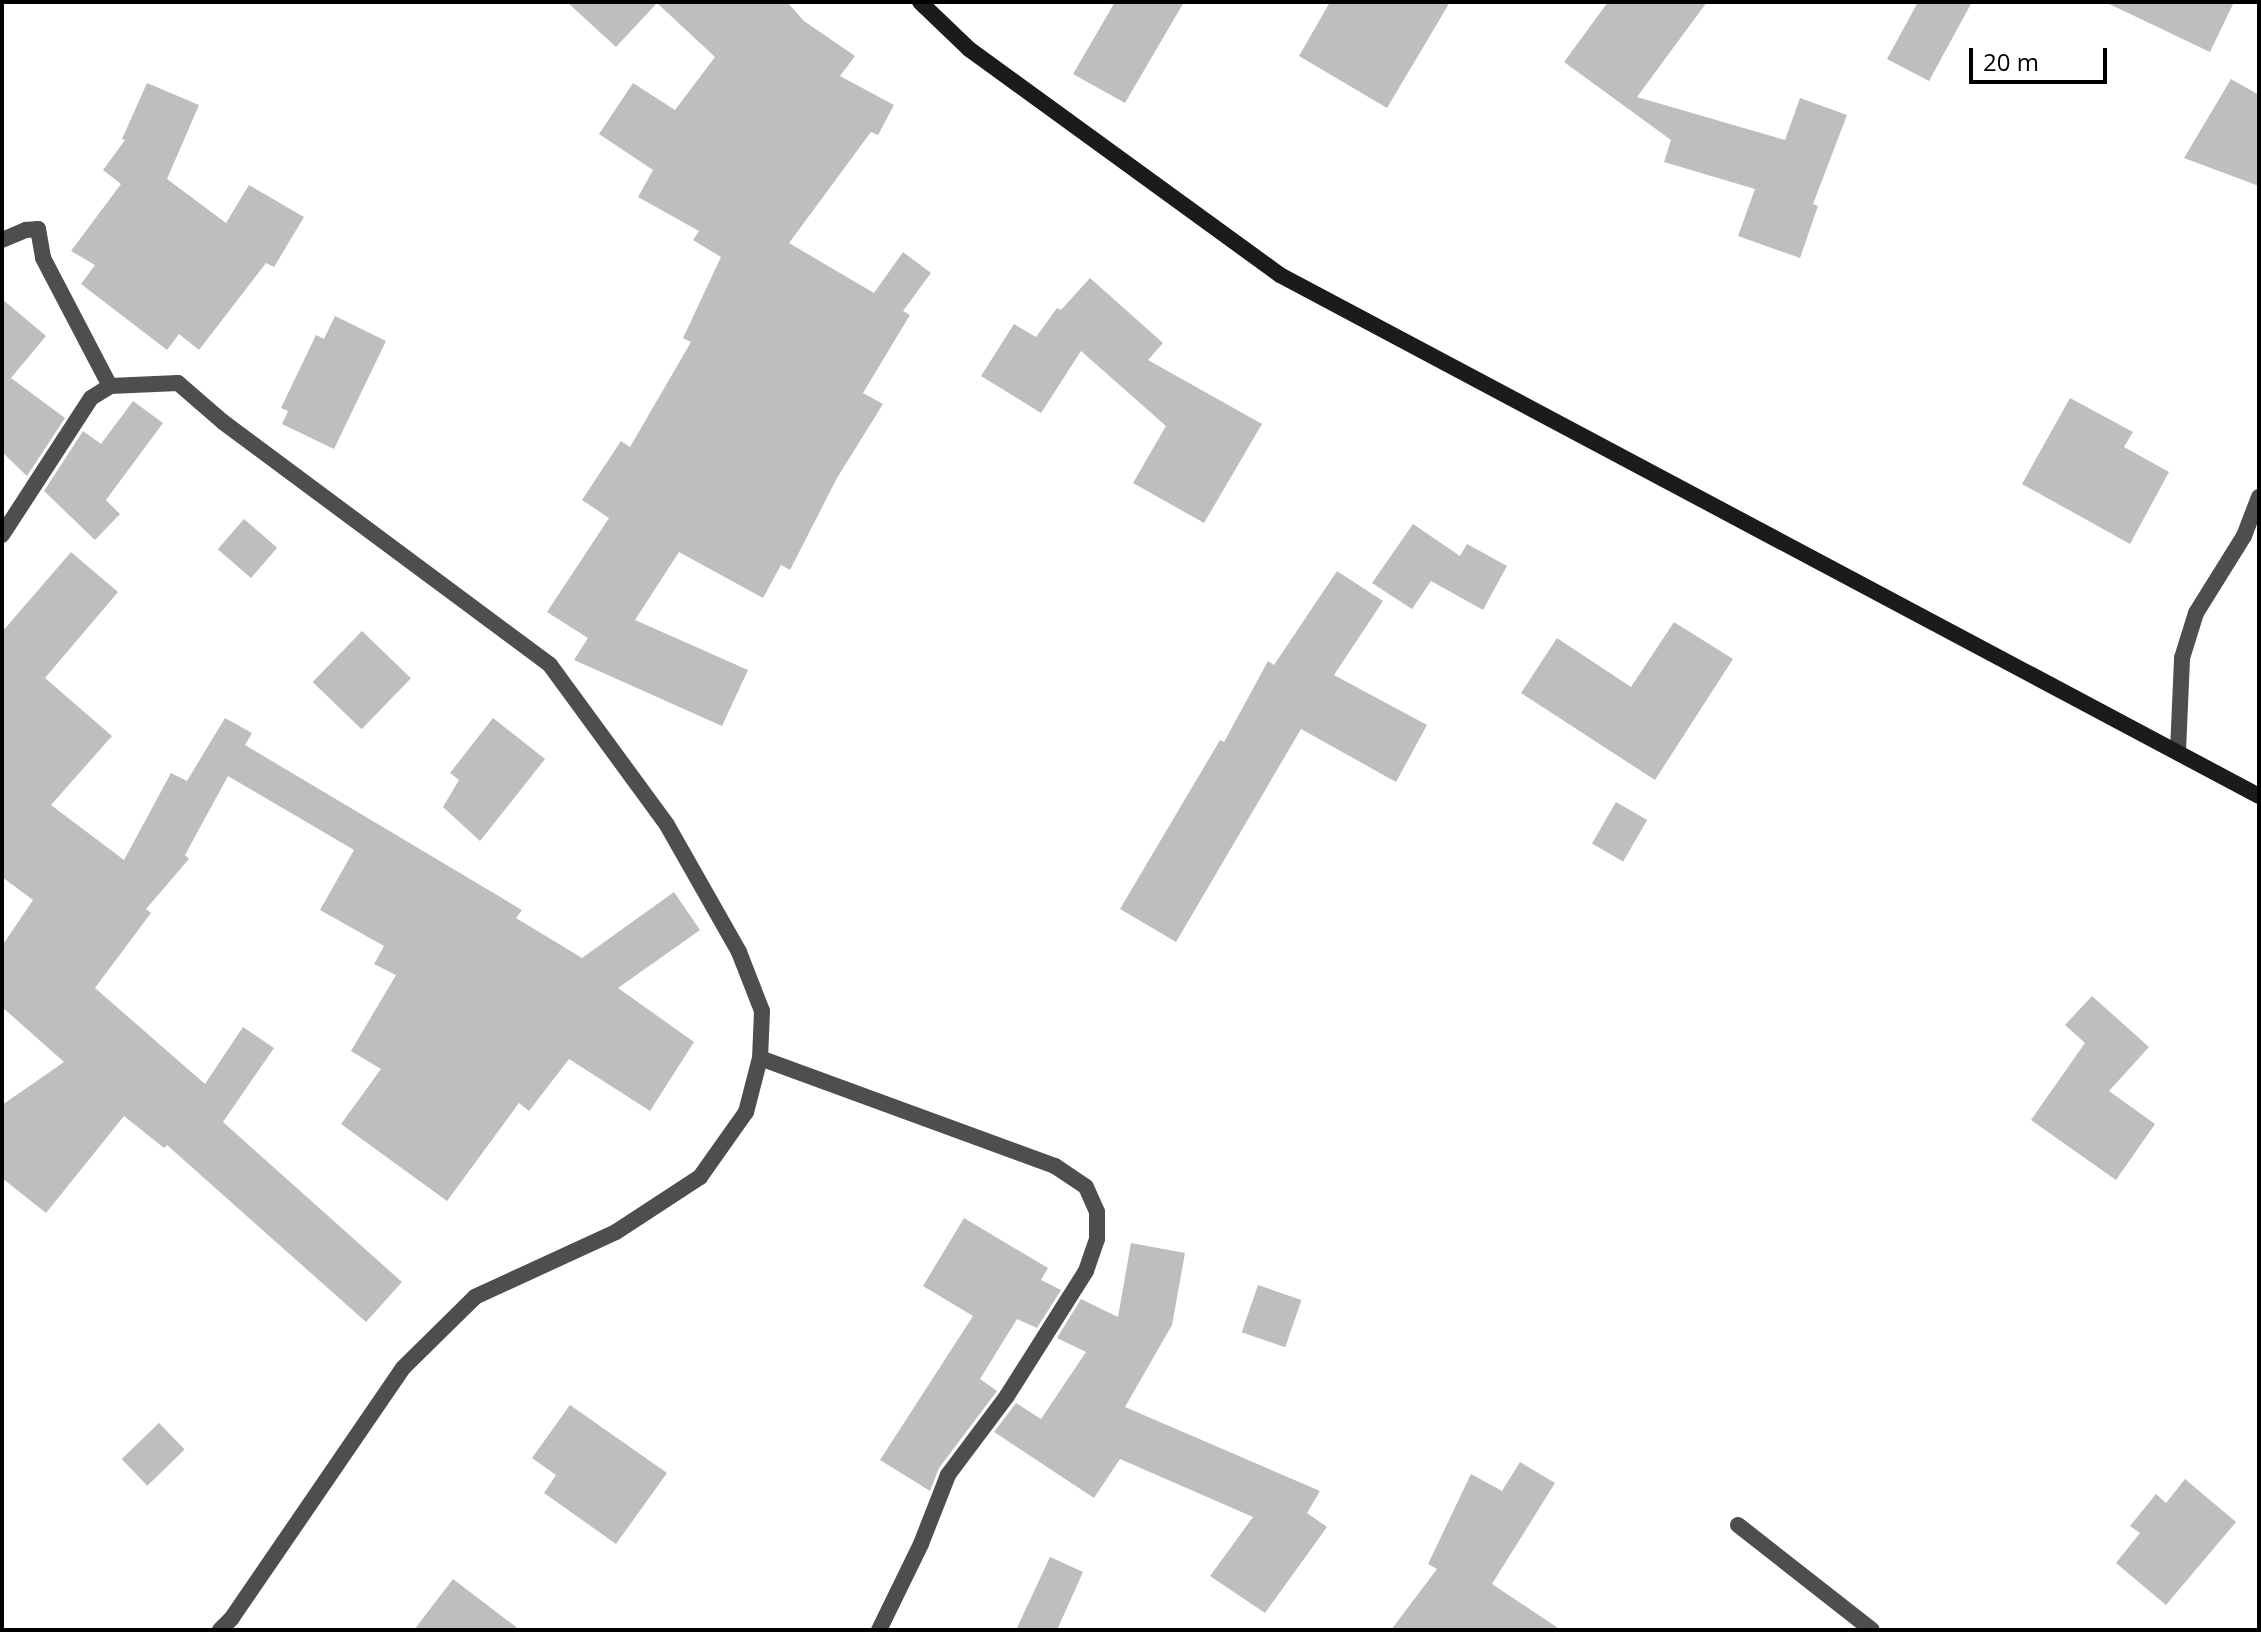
<!DOCTYPE html>
<html>
<head>
<meta charset="utf-8">
<style>
  body { margin:0 }
  #map { position:relative; width:2261px; height:1632px; overflow:hidden; background:#fff; font-family:"Open Sans",sans-serif }
  div>[style] { position:absolute }
  [style*='--x'] { left:calc(var(--x)*1px); top:calc(var(--y)*1px); width:calc(var(--w)*1px); rotate:calc(var(--a)*1deg) }
  .building>* { inset:0; background:#bebebe; transform-origin:0 0 }
  .street>* { height:16px; margin:-8px; padding:0 8px; transform-origin:8px; border-radius:8px; background:#4e4e4e }
  .secondary>* { height:16px; margin:-8px; padding:0 8px; transform-origin:8px; border-radius:8px; background:#1b1b1b }
  span { translate:-50% -50%; white-space:nowrap; text-align:center; line-height:1.15; -webkit-text-stroke:7px #fff; paint-order:stroke }
  .frame { position:absolute; inset:0; border:4px solid #000; pointer-events:none }
  .scale { position:absolute; left:1969px; top:48px; width:138px; height:36px; box-sizing:border-box; border:4px solid #000; border-top:0; padding-left:10px; font-size:24px; line-height:28px; white-space:nowrap; color:#000; -webkit-text-stroke:6px #fff; paint-order:stroke }
</style>
</head>
<body>
<div id="map">
  <div class="building">
    <i style="clip-path:polygon(567px 2px,787px 2px,804px 21px,855px 56px,840px 76px,894px 105px,878px 135px,871px 132px,789px 243px,874px 293px,903px 252px,931px 273px,903px 311px,910px 315px,863px 393px,883px 404px,837px 478px,790px 570px,781px 565px,763px 598px,679px 552px,635px 620px,748px 670px,722px 726px,574px 660px,588px 638px,547px 612px,609px 518px,582px 500px,621px 441px,630px 447px,691px 342px,683px 338px,721px 257px,693px 240px,699px 231px,638px 197px,653px 170px,599px 134px,633px 83px,675px 110px,715px 57px,657px 3px,616px 47px)"></i>
    <i style="clip-path:polygon(1115px 2px,1184px 2px,1125px 103px,1073px 74px)"></i>
    <i style="clip-path:polygon(1330px 2px,1450px 2px,1387px 108px,1299px 56px)"></i>
    <i style="clip-path:polygon(1608px 2px,1707px 2px,1637px 97px,1785px 140px,1800px 98px,1847px 115px,1813px 204px,1818px 206px,1800px 258px,1738px 236px,1755px 189px,1664px 162px,1671px 140px,1564px 62px)"></i>
    <i style="clip-path:polygon(1918px 2px,1972px 2px,1929px 81px,1887px 59px)"></i>
    <i style="clip-path:polygon(2105px 2px,2234px 2px,2210px 52px)"></i>
    <i style="clip-path:polygon(2231px 79px,2259px 95px,2259px 186px,2184px 158px)"></i>
    <i style="clip-path:polygon(147px 83px,199px 105px,167px 179px,226px 223px,249px 185px,304px 217px,274px 267px,266px 263px,199px 350px,179px 334px,167px 350px,81px 284px,95px 265px,71px 251px,121px 184px,103px 170px,125px 140px,122px 139px)"></i>
    <i style="clip-path:polygon(1090px 278px,1163px 343px,1148px 360px,1262px 424px,1204px 523px,1133px 483px,1166px 426px,1081px 351px,1041px 413px,981px 376px,1014px 324px,1036px 337px,1057px 308px,1061px 310px)"></i>
    <i style="clip-path:polygon(2px 299px,46px 336px,11px 378px,65px 418px,27px 476px,2px 452px)"></i>
    <i style="clip-path:polygon(335px 316px,386px 341px,334px 449px,282px 424px,288px 411px,281px 408px,316px 335px,324px 339px)"></i>
    <i style="clip-path:polygon(2070px 398px,2133px 432px,2124px 447px,2169px 472px,2130px 544px,2022px 484px)"></i>
    <i style="clip-path:polygon(133px 401px,163px 423px,106px 500px,120px 514px,95px 540px,44px 491px,83px 431px,101px 444px)"></i>
    <i style="left:244px;top:519px;width:44px;height:40px;rotate:41deg"></i>
    <i style="clip-path:polygon(1413px 524px,1460px 556px,1467px 544px,1507px 566px,1483px 610px,1431px 581px,1412px 609px,1372px 583px)"></i>
    <i style="clip-path:polygon(71px 552px,118px 592px,45px 678px,112px 736px,51px 805px,124px 860px,171px 773px,187px 781px,225px 718px,252px 733px,245px 745px,522px 910px,516px 918px,582px 958px,674px 892px,700px 930px,618px 988px,694px 1042px,650px 1111px,569px 1059px,529px 1111px,519px 1103px,447px 1201px,341px 1124px,381px 1069px,351px 1051px,396px 975px,374px 964px,384px 946px,320px 910px,354px 850px,228px 776px,185px 855px,189px 859px,146px 909px,151px 913px,95px 988px,205px 1084px,243px 1027px,274px 1048px,223px 1122px,402px 1282px,366px 1322px,167px 1145px,164px 1148px,124px 1116px,46px 1213px,2px 1178px,2px 1105px,64px 1062px,2px 1007px,2px 946px,33px 900px,2px 877px,2px 632px)"></i>
    <i style="clip-path:polygon(1337px 571px,1383px 601px,1334px 675px,1427px 725px,1396px 782px,1301px 729px,1176px 942px,1120px 909px,1220px 740px,1224px 742px,1268px 661px,1274px 665px)"></i>
    <i style="clip-path:polygon(1674px 622px,1733px 659px,1655px 780px,1521px 693px,1557px 638px,1631px 687px)"></i>
    <i style="left:362px;top:631px;width:68px;height:71px;rotate:44deg"></i>
    <i style="clip-path:polygon(493px 718px,545px 759px,480px 841px,443px 807px,459px 780px,450px 773px)"></i>
    <i style="left:1616px;top:802px;width:36px;height:48px;rotate:30deg"></i>
    <i style="clip-path:polygon(2092px 996px,2149px 1047px,2109px 1091px,2155px 1124px,2116px 1180px,2031px 1120px,2085px 1043px,2065px 1025px)"></i>
    <i style="clip-path:polygon(964px 1218px,1048px 1268px,1041px 1280px,1061px 1290px,1037px 1328px,1017px 1319px,980px 1379px,997px 1391px,939px 1468px,930px 1491px,880px 1460px,973px 1316px,923px 1286px)"></i>
    <i style="clip-path:polygon(1131px 1243px,1185px 1253px,1172px 1325px,1125px 1407px,1320px 1491px,1307px 1513px,1327px 1527px,1265px 1613px,1210px 1576px,1253px 1517px,1120px 1459px,1094px 1498px,994px 1432px,1016px 1403px,1041px 1419px,1086px 1352px,1057px 1338px,1081px 1299px,1118px 1317px)"></i>
    <i style="left:1258px;top:1285px;width:46px;height:50px;rotate:19deg"></i>
    <i style="clip-path:polygon(570px 1405px,667px 1473px,616px 1544px,544px 1493px,556px 1475px,532px 1458px)"></i>
    <i style="left:159px;top:1423px;width:37px;height:52px;rotate:46deg"></i>
    <i style="clip-path:polygon(1520px 1462px,1555px 1483px,1492px 1584px,1561px 1630px,1391px 1630px,1437px 1569px,1428px 1564px,1471px 1474px,1502px 1491px)"></i>
    <i style="clip-path:polygon(2185px 1479px,2236px 1522px,2166px 1605px,2116px 1563px,2140px 1533px,2130px 1526px,2156px 1494px,2166px 1503px)"></i>
    <i style="clip-path:polygon(1050px 1557px,1083px 1572px,1057px 1630px,1016px 1630px)"></i>
    <i style="clip-path:polygon(453px 1579px,520px 1630px,414px 1630px)"></i>
  </div>
  <div class="street">
    <i style="--x:2;--y:240;--w:26;--a:-23"></i>
    <i style="--x:26;--y:230;--w:12;--a:-5"></i>
    <i style="--x:38;--y:229;--w:29;--a:80"></i>
    <i style="--x:43;--y:258;--w:144;--a:62.4"></i>
    <i style="--x:110;--y:386;--w:68;--a:-2.5"></i>
    <i style="--x:178;--y:383;--w:60;--a:40.9"></i>
    <i style="--x:223;--y:422;--w:407;--a:36.6"></i>
    <i style="--x:550;--y:665;--w:198;--a:53.8"></i>
    <i style="--x:667;--y:825;--w:146;--a:60.4"></i>
    <i style="--x:739;--y:952;--w:63;--a:68.7"></i>
    <i style="--x:762;--y:1011;--w:47;--a:92.4"></i>
    <i style="--x:760;--y:1058;--w:56;--a:104.5"></i>
    <i style="--x:746;--y:1112;--w:80;--a:125.3"></i>
    <i style="--x:700;--y:1177;--w:100;--a:146.8"></i>
    <i style="--x:616;--y:1232;--w:155;--a:155.3"></i>
    <i style="--x:475;--y:1297;--w:101;--a:135.4"></i>
    <i style="--x:403;--y:1368;--w:303;--a:124.4"></i>
    <i style="--x:232;--y:1618;--w:17;--a:135"></i>
    <i style="--x:2;--y:535;--w:163;--a:-57"></i>
    <i style="--x:91;--y:398;--w:22;--a:-32"></i>
    <i style="--x:2178;--y:751;--w:93;--a:-87.5"></i>
    <i style="--x:2182;--y:658;--w:47;--a:-72.7"></i>
    <i style="--x:2196;--y:613;--w:91;--a:-58.1"></i>
    <i style="--x:2244;--y:536;--w:42;--a:-69"></i>
    <i style="--x:760;--y:1058;--w:314;--a:20.1"></i>
    <i style="--x:1055;--y:1166;--w:37;--a:34"></i>
    <i style="--x:1086;--y:1187;--w:27;--a:66"></i>
    <i style="--x:1097;--y:1212;--w:27;--a:90"></i>
    <i style="--x:1097;--y:1239;--w:34;--a:109"></i>
    <i style="--x:1086;--y:1271;--w:148;--a:122.3"></i>
    <i style="--x:1007;--y:1396;--w:99;--a:126.8"></i>
    <i style="--x:948;--y:1475;--w:74;--a:111.4"></i>
    <i style="--x:921;--y:1544;--w:96;--a:116"></i>
    <i style="--x:1738;--y:1525;--w:170;--a:38.1"></i>
  </div>
  <div class="secondary">
    <i style="--x:920;--y:2;--w:68;--a:43.8"></i>
    <i style="--x:969;--y:49;--w:384;--a:36"></i>
    <i style="--x:1280;--y:275;--w:1109;--a:28.02"></i>
  </div>
  <div class="frame"></div>
  <div class="scale">20 m</div>
</div>
</body>
</html>
